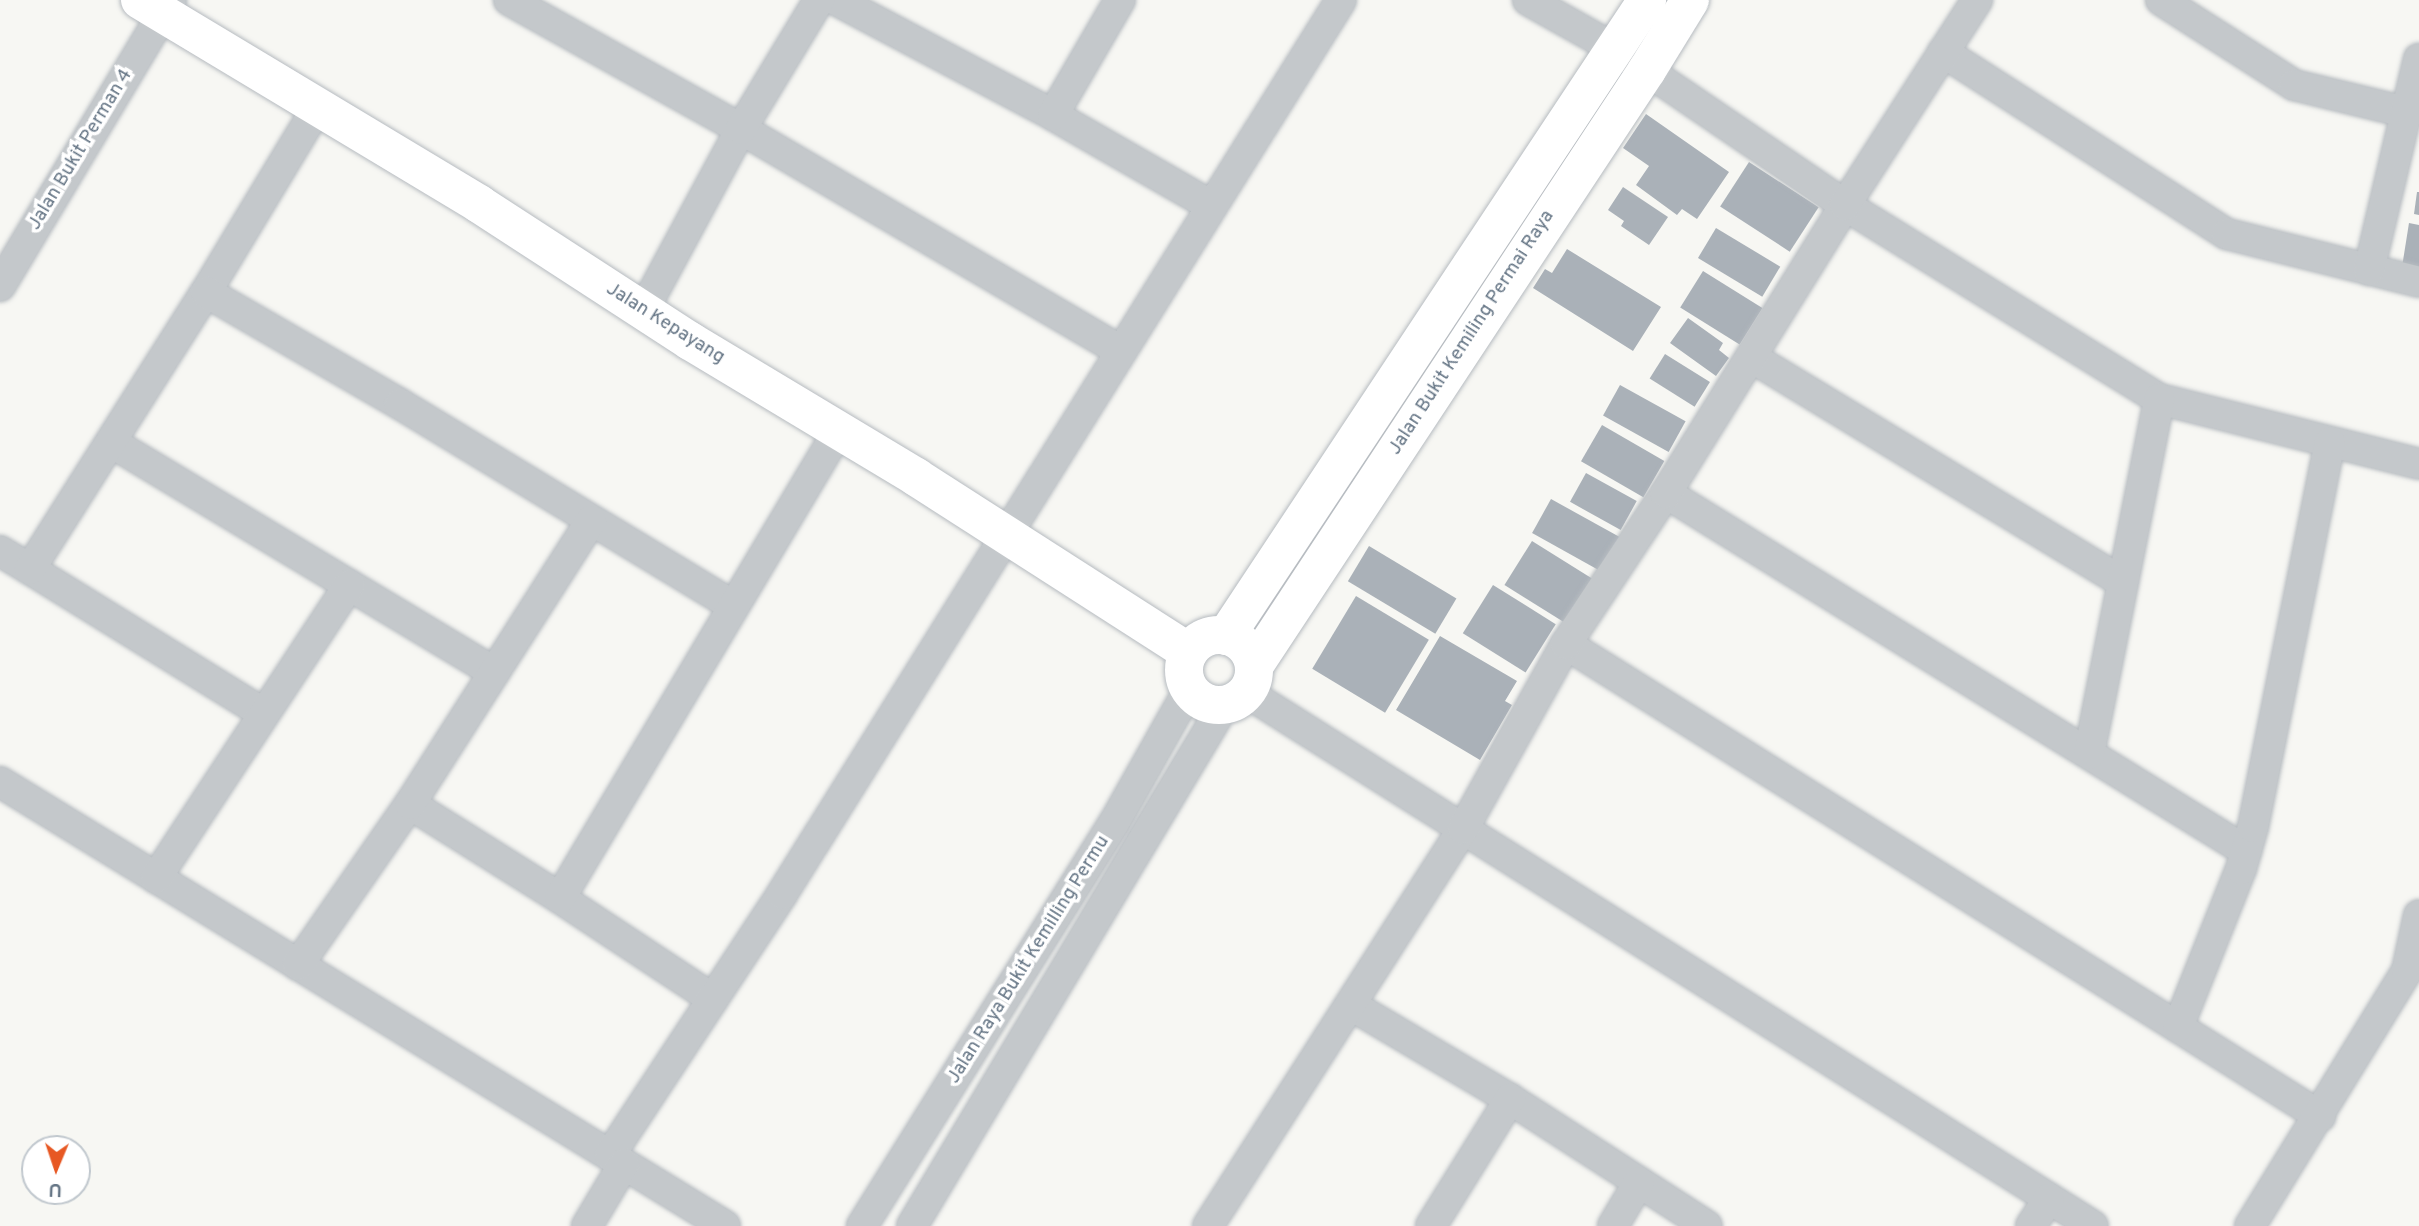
<!DOCTYPE html>
<html>
<head>
<meta charset="utf-8">
<style>
  body { margin:0 }
  #map { position:relative; width:2419px; height:1226px; overflow:hidden; background:#f7f7f3; font-family:Overpass,sans-serif }
  div>[style] { position:absolute }
  [style*='--x'] { left:calc(var(--x)*1px); top:calc(var(--y)*1px); width:calc(var(--w)*1px); rotate:calc(var(--a)*1deg) }
  .building>* { inset:0; background:#aab1b8; transform-origin:0 0 }
  .roads { filter:drop-shadow(0 0 2px #b6bbc0) drop-shadow(0 0 2px #b6bbc0) }
  .street>* { height:30px; margin:-15px; padding:0 15px; transform-origin:15px; border-radius:15px; background:#c4c8cb }
  .secondary>* { height:38px; margin:-19px; padding:0 19px; transform-origin:19px; border-radius:19px; background:#fff }
  .secondary>.ring { margin:-19px; padding:0; box-sizing:content-box; background:none; border:38px solid #fff; border-radius:50% }
  span { translate:-50% -50%; white-space:nowrap; text-align:center; line-height:1.15; -webkit-text-stroke:7px #fff; paint-order:stroke }
  .street-label { font-size:19px; color:#657585 }
  .north { position:absolute; left:21px; top:1135px; width:70px; height:70px; box-sizing:border-box; background:#fff; border:2px solid #c1c8ce; border-radius:50%; rotate:182deg; font-size:19px; font-weight:700; line-height:28px; text-align:center; color:#657585 }
  .north::after { content:''; display:block; margin:auto; width:24px; height:32px; background:#e75823; clip-path:polygon(50% 0,100% 100%,50% 72%,0 100%) }
</style>
</head>
<body>
<div id="map">
  <div class="building">
    <i style="clip-path:polygon(1646px 114px,1729px 172px,1697px 219px,1682px 209px,1677px 215px,1636px 185px,1649px 166px,1623px 148px)"></i>
    <i style="left:1749px;top:162px;width:83px;height:53px;rotate:33deg"></i>
    <i style="clip-path:polygon(1623px 187px,1668px 217px,1649px 245px,1621px 226px,1624px 221px,1608px 210px)"></i>
    <i style="clip-path:polygon(2417px 192px,2419px 192px,2419px 215px,2414px 214px)"></i>
    <i style="clip-path:polygon(2409px 223px,2419px 225px,2419px 270px,2402px 267px)"></i>
    <i style="left:1716px;top:228px;width:75px;height:35px;rotate:31deg"></i>
    <i style="clip-path:polygon(1567px 249px,1661px 307px,1633px 351px,1533px 288px,1545px 269px,1552px 273px)"></i>
    <i style="left:1703px;top:271px;width:70px;height:43px;rotate:32deg"></i>
    <i style="clip-path:polygon(1688px 318px,1723px 343px,1719px 350px,1729px 358px,1716px 376px,1670px 343px)"></i>
    <i style="left:1665px;top:354px;width:53px;height:29px;rotate:32deg"></i>
    <i style="left:1620px;top:385px;width:75px;height:35px;rotate:29deg"></i>
    <i style="left:1602px;top:425px;width:72px;height:42px;rotate:30deg"></i>
    <i style="left:1586px;top:473px;width:58px;height:33px;rotate:29deg"></i>
    <i style="left:1551px;top:499px;width:79px;height:39px;rotate:29deg"></i>
    <i style="left:1532px;top:541px;width:76px;height:52px;rotate:32deg"></i>
    <i style="left:1369px;top:546px;width:102px;height:41px;rotate:31deg"></i>
    <i style="left:1493px;top:585px;width:74px;height:57px;rotate:32deg"></i>
    <i style="left:1356px;top:596px;width:85px;height:85px;rotate:31deg"></i>
    <i style="clip-path:polygon(1440px 636px,1517px 681px,1505px 701px,1512px 705px,1480px 760px,1396px 710px)"></i>
  </div>
  <div class="roads">
    <div class="street">
      <i style="--x:509;--y:0;--w:265;--a:29.1"></i>
      <i style="--x:741;--y:129;--w:440;--a:30.3"></i>
      <i style="--x:836;--y:0;--w:246;--a:27.9"></i>
      <i style="--x:1053;--y:115;--w:183;--a:29.8"></i>
      <i style="--x:1528;--y:0;--w:102;--a:29.3"></i>
      <i style="--x:1617;--y:50;--w:276;--a:34.2"></i>
      <i style="--x:1845;--y:205;--w:369;--a:31.7"></i>
      <i style="--x:2159;--y:399;--w:268;--a:14"></i>
      <i style="--x:2161;--y:0;--w:158;--a:32.6"></i>
      <i style="--x:2294;--y:85;--w:115;--a:13.6"></i>
      <i style="--x:1943;--y:52;--w:337;--a:32.7"></i>
      <i style="--x:2227;--y:234;--w:198;--a:14"></i>
      <i style="--x:1053;--y:115;--w:133;--a:-59.8"></i>
      <i style="--x:2369;--y:270;--w:217;--a:-76.7"></i>
      <i style="--x:0;--y:286;--w:333;--a:-59.1"></i>
      <i style="--x:206;--y:292;--w:217;--a:-58.9"></i>
      <i style="--x:643;--y:311;--w:207;--a:-61.7"></i>
      <i style="--x:741;--y:129;--w:151;--a:-58.8"></i>
      <i style="--x:1751;--y:357;--w:435;--a:31.2"></i>
      <i style="--x:111;--y:442;--w:447;--a:31"></i>
      <i style="--x:1666;--y:493;--w:682;--a:31.68"></i>
      <i style="--x:0;--y:551;--w:35;--a:31"></i>
      <i style="--x:1566;--y:644;--w:890;--a:32.05"></i>
      <i style="--x:1246;--y:692;--w:1001;--a:32.23"></i>
      <i style="--x:263;--y:713;--w:274;--a:-148.3"></i>
      <i style="--x:30;--y:569;--w:328;--a:-57.6"></i>
      <i style="--x:206;--y:292;--w:224;--a:30"></i>
      <i style="--x:400;--y:404;--w:389;--a:31.2"></i>
      <i style="--x:2089;--y:754;--w:362;--a:-78.8"></i>
      <i style="--x:0;--y:782;--w:850;--a:31.48"></i>
      <i style="--x:410;--y:804;--w:177;--a:32.1"></i>
      <i style="--x:156;--y:878;--w:351;--a:-56.6"></i>
      <i style="--x:298;--y:965;--w:196;--a:-55.2"></i>
      <i style="--x:410;--y:804;--w:336;--a:-57.4"></i>
      <i style="--x:713;--y:999;--w:183;--a:-146.6"></i>
      <i style="--x:560;--y:898;--w:545;--a:-59.2"></i>
      <i style="--x:1351;--y:1005;--w:185;--a:30.6"></i>
      <i style="--x:1510;--y:1099;--w:234;--a:32.8"></i>
      <i style="--x:2178;--y:1027;--w:170;--a:-68.3"></i>
      <i style="--x:2241;--y:869;--w:44;--a:-74.1"></i>
      <i style="--x:2253;--y:827;--w:392;--a:-78.7"></i>
      <i style="--x:610;--y:1155;--w:313;--a:-56.6"></i>
      <i style="--x:782;--y:894;--w:1054;--a:-57.98"></i>
      <i style="--x:587;--y:1226;--w:72;--a:-59.2"></i>
      <i style="--x:862;--y:1226;--w:475;--a:-58"></i>
      <i style="--x:1114;--y:823;--w:153;--a:-60.6"></i>
      <i style="--x:912;--y:1226;--w:607;--a:-59.08"></i>
      <i style="--x:1208;--y:1226;--w:472;--a:-57.3"></i>
      <i style="--x:1463;--y:829;--w:212;--a:-60.9"></i>
      <i style="--x:1566;--y:644;--w:181;--a:-56.5"></i>
      <i style="--x:1666;--y:493;--w:339;--a:-58.1"></i>
      <i style="--x:1845;--y:205;--w:244;--a:-57.2"></i>
      <i style="--x:1431;--y:1226;--w:150;--a:-58.1"></i>
      <i style="--x:1613;--y:1226;--w:51;--a:-59.4"></i>
      <i style="--x:2031;--y:1226;--w:33;--a:-57"></i>
      <i style="--x:2250;--y:1226;--w:299;--a:-58.4"></i>
      <i style="--x:2407;--y:971;--w:57;--a:-77.9"></i>
    </div>
    <div class="secondary">
      <i style="--x:140;--y:0;--w:396;--a:31"></i>
      <i style="--x:479;--y:204;--w:252;--a:33"></i>
      <i style="--x:690;--y:341;--w:264;--a:31"></i>
      <i style="--x:916;--y:477;--w:324;--a:32.7"></i>
      <i class="ring" style="left:1184px;top:635px;width:32px;height:32px"></i>
      <i style="--x:1226;--y:636;--w:763;--a:-56.5"></i>
      <i style="--x:1254;--y:666;--w:714;--a:-56.6"></i>
      <i style="--x:1647;--y:70;--w:82;--a:-58.4"></i>
    </div>
  </div>
  <div class="street-label">
    <span style="left:81px;top:150px;rotate:-59deg">Jalan Bukit Perman 4</span>
    <span style="left:665px;top:324px;rotate:32deg">Jalan Kepayang</span>
    <span style="left:1472px;top:333px;rotate:-57deg">Jalan Bukit Kemiling Permai Raya</span>
    <span style="left:1029px;top:960px;rotate:-58deg">Jalan Raya Bukit Kemilling Permu</span>
  </div>
  <div class="north">U</div>
</div>
</body>
</html>
